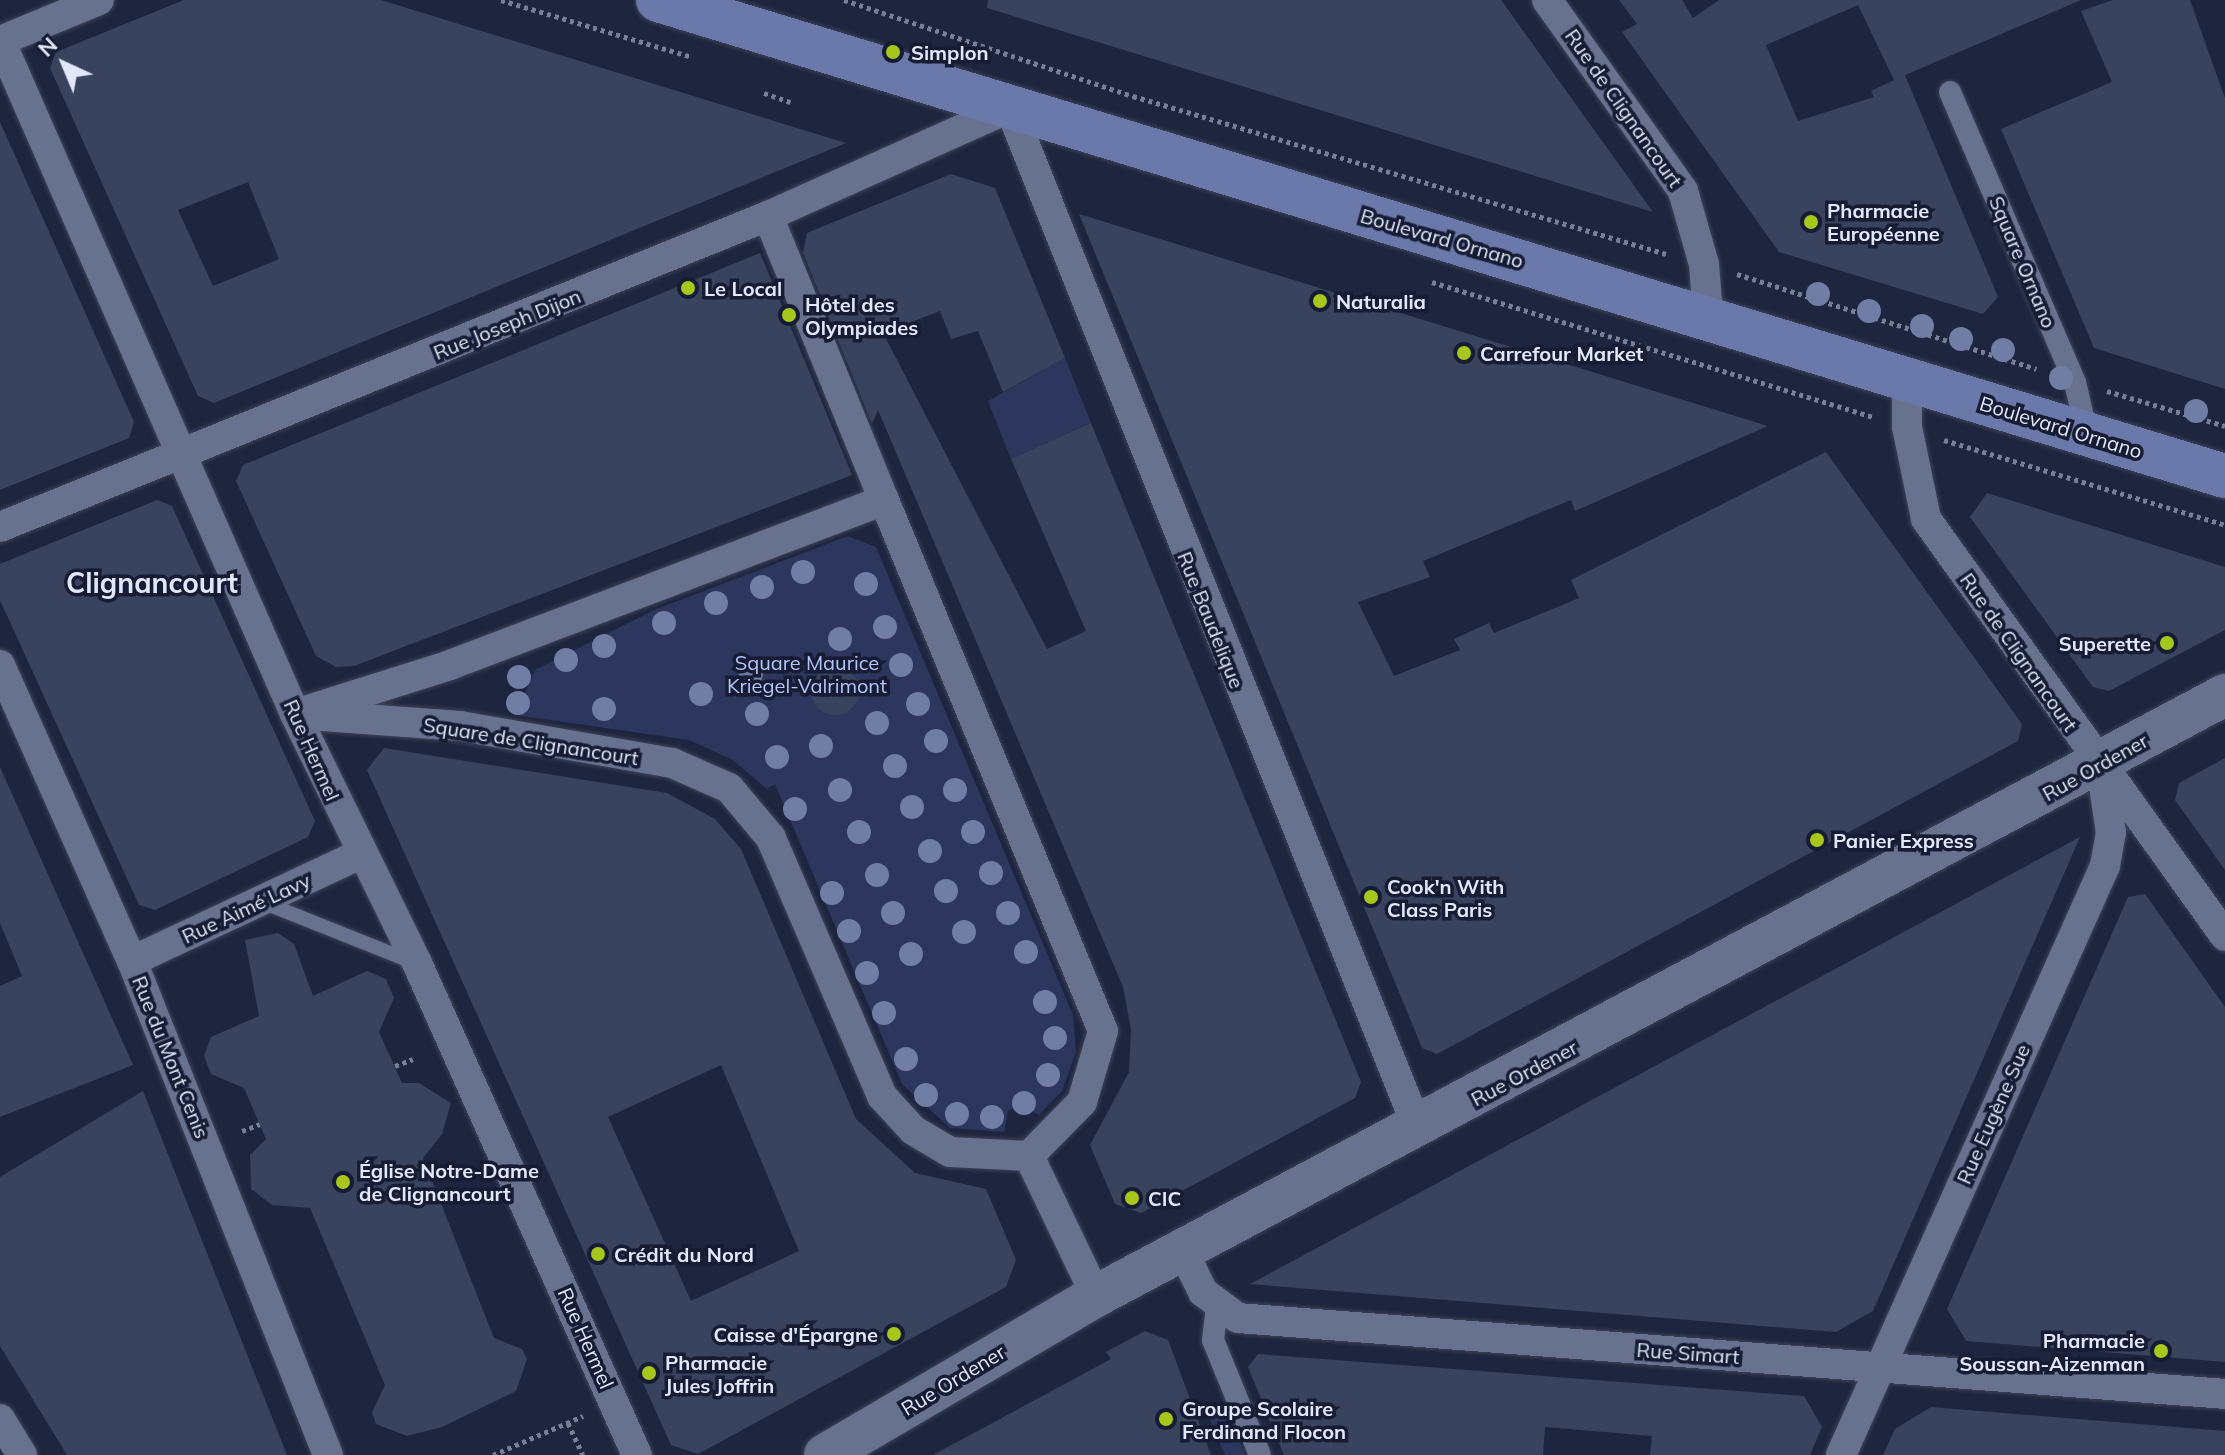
<!DOCTYPE html>
<html>
<head>
<meta charset="utf-8">
<style>
  body { margin:0 }
  #map { position:relative; width:2225px; height:1455px; overflow:hidden; background:#1e253e; font-family:Mulish,sans-serif }
  div>[style] { position:absolute }
  [style*='--x'] { left:calc(var(--x)*1px); top:calc(var(--y)*1px); width:calc(var(--w)*1px); rotate:calc(var(--a)*1deg) }
  .green>* { inset:0; background:#2d375d }
  .building>* { inset:0; background:#3a435d }
  .round { border-radius:50% }
  .path>* { height:5px; margin-top:-2.5px; transform-origin:0; background:repeating-linear-gradient(90deg,#798095 0 4px,transparent 0 8px) }
  .roads { filter:drop-shadow(0 0 2px #3c4257) drop-shadow(0 0 2px #3c4257) }
  .service>* { height:14px; margin:-7px; padding:0 7px; transform-origin:7px; border-radius:7px; background:#68728f }
  .pedestrian>* { height:22px; margin:-11px; padding:0 11px; transform-origin:11px; border-radius:11px; background:#68728f }
  .minor>* { height:30px; margin:-15px; padding:0 15px; transform-origin:15px; border-radius:15px; background:#68728f }
  .secondary>* { height:42px; margin:-21px; padding:0 21px; transform-origin:21px; border-radius:21px; background:#68728f }
  .primary>* { height:44px; margin:-22px; padding:0 22px; transform-origin:22px; border-radius:22px; background:#6a79a9 }
  .trees>* { width:24px; height:24px; margin:-12px; border-radius:50%; background:#707da4 }
  .dots>* { width:22px; height:22px; translate:-50% -50%; box-sizing:border-box; border:4px solid #151c34; border-radius:50% }
  span { translate:-50% -50%; white-space:nowrap; text-align:center; line-height:1.15; -webkit-text-stroke:7px #151c34; paint-order:stroke }
  .poi-label { font-size:20px; color:#e2e8f9; font-weight:700 }
  .left { translate:0 -50%; text-align:left }
  .right { translate:-100% -50%; text-align:right }
  .street-label { font-size:20px; color:#e2e8f9 }
  .park-label { font-size:20px; color:#b4c5f8 }
  .district-label { font-size:28px; color:#e2e8f9; font-weight:700 }
  .north { position:absolute; left:24px; top:24px; width:80px; height:80px; -webkit-text-stroke:6px #151c34; paint-order:stroke; rotate:316deg; font-size:22px; font-weight:700; line-height:32px; text-align:center; color:#e2e8f9 }
  .north::after { content:''; display:block; margin:auto; width:28px; height:36px; background:#e2e8f9; clip-path:polygon(50% 0,100% 100%,50% 72%,0 100%) }
</style>
</head>
<body>
<div id="map">
  <div class="green">
    <i style="clip-path:polygon(1065px 358px,1091px 423px,1011px 459px,988px 401px)"></i>
    <i style="clip-path:polygon(848px 536px,876px 547px,1073px 1015px,1076px 1052px,1062px 1091px,1039px 1115px,1020px 1104px,1008px 1111px,1004px 1132px,950px 1128px,902px 1084px,775px 784px,767px 789px,733px 760px,689px 740px,515px 715px,535px 670px,654px 610px)"></i>
    <i style="clip-path:polygon(1225px 1407px,1245px 1455px,1225px 1455px,1208px 1415px)"></i>
  </div>
  <div class="building">
    <i style="clip-path:polygon(evenodd,184px 0,381px 0,846px 143px,214px 403px,198px 396px,50px 68px,56px 52px,184px 0,248px 182px,279px 259px,213px 286px,178px 210px,248px 182px)"></i>
    <i style="clip-path:polygon(988px 0,1501px 0,1653px 212px,987px 8px)"></i>
    <i style="clip-path:polygon(evenodd,1619px 0,1682px 0,1693px 18px,1719px 0,2081px 0,1905px 75px,1998px 297px,1983px 314px,1779px 252px,1622px 32px,1637px 24px,1619px 0,1858px 5px,1894px 80px,1871px 91px,1874px 97px,1798px 121px,1766px 45px,1858px 5px)"></i>
    <i style="clip-path:polygon(2113px 0,2190px 0,2225px 98px,2225px 389px,2094px 348px,2001px 129px,2112px 82px,2081px 11px)"></i>
    <i style="clip-path:polygon(0 122px,134px 422px,129px 438px,0 490px)"></i>
    <i style="clip-path:polygon(951px 174px,995px 188px,1065px 358px,1003px 392px,978px 331px,951px 339px,940px 311px,883px 333px,1047px 649px,1086px 631px,1011px 459px,1091px 423px,1361px 1082px,1355px 1098px,1141px 1213px,1115px 1204px,1090px 1145px,1129px 1072px,1131px 1029px,1123px 987px,878px 410px,872px 424px,803px 253px,807px 233px)"></i>
    <i style="clip-path:polygon(1079px 214px,1768px 426px,1575px 511px,1571px 500px,1423px 561px,1430px 577px,1358px 602px,1394px 676px,1460px 650px,1454px 639px,1489px 623px,1494px 633px,1579px 598px,1571px 580px,1826px 452px,2022px 724px,2018px 741px,1437px 1054px,1422px 1048px)"></i>
    <i style="clip-path:polygon(760px 253px,852px 475px,354px 666px,336px 667px,316px 656px,236px 481px,243px 465px)"></i>
    <i style="clip-path:polygon(1987px 493px,2225px 567px,2225px 630px,2109px 691px,2093px 687px,1970px 517px)"></i>
    <i style="clip-path:polygon(157px 500px,172px 506px,315px 821px,308px 837px,155px 910px,139px 905px,0 600px,0 564px)"></i>
    <i class="round" style="left:811px;top:667px;width:48px;height:48px"></i>
    <i style="clip-path:polygon(evenodd,384px 748px,667px 793px,715px 819px,741px 849px,856px 1119px,915px 1173px,986px 1189px,1016px 1260px,1006px 1287px,698px 1454px,671px 1445px,367px 770px,384px 748px,721px 1065px,799px 1251px,691px 1301px,608px 1117px,721px 1065px)"></i>
    <i style="clip-path:polygon(2225px 758px,2225px 870px,2175px 800px,2179px 783px)"></i>
    <i style="clip-path:polygon(0 767px,133px 1065px,0 1117px,0 986px,22px 976px,0 923px)"></i>
    <i style="clip-path:polygon(2080px 837px,1873px 1311px,1836px 1332px,1250px 1284px)"></i>
    <i style="clip-path:polygon(2145px 894px,2225px 1007px,2225px 1362px,1966px 1341px,1947px 1309px,2128px 897px)"></i>
    <i style="clip-path:polygon(278px 933px,294px 944px,313px 996px,367px 971px,386px 979px,394px 998px,379px 1032px,402px 1083px,419px 1083px,451px 1103px,442px 1134px,423px 1158px,494px 1338px,522px 1349px,527px 1359px,516px 1391px,442px 1427px,407px 1436px,376px 1424px,372px 1412px,385px 1385px,310px 1208px,272px 1205px,251px 1189px,250px 1155px,266px 1139px,244px 1088px,211px 1074px,204px 1056px,211px 1037px,259px 1016px,245px 940px)"></i>
    <i style="clip-path:polygon(143px 1091px,244px 1347px,287px 1455px,67px 1455px,0 1346px,0 1177px)"></i>
    <i style="clip-path:polygon(1145px 1331px,1168px 1340px,1211px 1455px,933px 1455px,1111px 1359px,1106px 1352px)"></i>
    <i style="clip-path:polygon(1258px 1354px,1804px 1396px,1822px 1427px,1810px 1455px,1650px 1455px,1652px 1436px,1545px 1427px,1543px 1455px,1284px 1455px,1248px 1367px)"></i>
    <i style="clip-path:polygon(1931px 1407px,2225px 1431px,2225px 1455px,1883px 1455px,1895px 1429px)"></i>
  </div>
  <div class="path">
    <i style="--x:501;--y:0;--w:199;--a:16.6"></i>
    <i style="--x:844;--y:0;--w:305;--a:18.4"></i>
    <i style="--x:1133;--y:96;--w:556;--a:16.51"></i>
    <i style="--x:764;--y:93;--w:28;--a:19"></i>
    <i style="--x:1737;--y:274;--w:314;--a:17.6"></i>
    <i style="--x:1432;--y:282;--w:462;--a:17"></i>
    <i style="--x:2107;--y:391;--w:123;--a:16.5"></i>
    <i style="--x:1944;--y:440;--w:294;--a:16.8"></i>
    <i style="--x:395;--y:1066;--w:19;--a:-21"></i>
    <i style="--x:242;--y:1131;--w:19;--a:-21"></i>
    <i style="--x:568;--y:1423;--w:35;--a:65"></i>
    <i style="--x:493;--y:1455;--w:98;--a:-23.4"></i>
  </div>
  <div class="roads">
    <div class="service">
      <i style="--x:260;--y:901;--w:167;--a:21.8"></i>
    </div>
    <div class="pedestrian">
      <i style="--x:1950;--y:92;--w:316;--a:66.7"></i>
      <i style="--x:2075;--y:382;--w:54;--a:77.2"></i>
      <i style="--x:1217;--y:1307;--w:33;--a:97"></i>
      <i style="--x:1213;--y:1340;--w:124;--a:67.8"></i>
    </div>
    <div class="minor">
      <i style="--x:1547;--y:0;--w:234;--a:54.5"></i>
      <i style="--x:1683;--y:191;--w:76;--a:74"></i>
      <i style="--x:1704;--y:264;--w:51;--a:85.5"></i>
      <i style="--x:0;--y:40;--w:736;--a:66.36"></i>
      <i style="--x:295;--y:714;--w:277;--a:63.9"></i>
      <i style="--x:417;--y:963;--w:539;--a:65.91"></i>
      <i style="--x:0;--y:41;--w:107;--a:-22.5"></i>
      <i style="--x:768;--y:216;--w:307;--a:67.8"></i>
      <i style="--x:1907;--y:380;--w:47;--a:90"></i>
      <i style="--x:1907;--y:427;--w:94;--a:78.3"></i>
      <i style="--x:1926;--y:519;--w:513;--a:54.36"></i>
      <i style="--x:884;--y:500;--w:574;--a:67.59"></i>
      <i style="--x:1103;--y:1031;--w:74;--a:106.5"></i>
      <i style="--x:1082;--y:1102;--w:76;--a:134.5"></i>
      <i style="--x:1029;--y:1156;--w:79;--a:-177.1"></i>
      <i style="--x:950;--y:1152;--w:43;--a:-149.3"></i>
      <i style="--x:913;--y:1130;--w:46;--a:-132.4"></i>
      <i style="--x:882;--y:1096;--w:281;--a:-113.3"></i>
      <i style="--x:771;--y:838;--w:65;--a:-130"></i>
      <i style="--x:729;--y:788;--w:62;--a:-156.3"></i>
      <i style="--x:672;--y:763;--w:215;--a:-170.1"></i>
      <i style="--x:460;--y:726;--w:165;--a:-175.8"></i>
      <i style="--x:295;--y:714;--w:163;--a:-17.5"></i>
      <i style="--x:450;--y:665;--w:464;--a:-20.8"></i>
      <i style="--x:0;--y:527;--w:829;--a:-22.05"></i>
      <i style="--x:768;--y:216;--w:265;--a:-24.1"></i>
      <i style="--x:1010;--y:108;--w:1100;--a:68.22"></i>
      <i style="--x:0;--y:665;--w:324;--a:66"></i>
      <i style="--x:132;--y:961;--w:531;--a:68.36"></i>
      <i style="--x:132;--y:961;--w:252;--a:-25.1"></i>
      <i style="--x:1029;--y:1156;--w:155;--a:64.4"></i>
      <i style="--x:1184;--y:1253;--w:43;--a:64"></i>
      <i style="--x:1203;--y:1292;--w:44;--a:36.6"></i>
      <i style="--x:1238;--y:1318;--w:990;--a:4.4"></i>
      <i style="--x:0;--y:1419;--w:42;--a:58.6"></i>
      <i style="--x:1841;--y:1455;--w:645;--a:-65.86"></i>
      <i style="--x:2105;--y:866;--w:34;--a:-80"></i>
      <i style="--x:2111;--y:833;--w:68;--a:-98.5"></i>
    </div>
    <div class="secondary">
      <i style="--x:825;--y:1455;--w:314;--a:-30.4"></i>
      <i style="--x:1096;--y:1296;--w:1279;--a:-28.03"></i>
    </div>
    <div class="primary">
      <i style="--x:658;--y:0;--w:1638;--a:16.9"></i>
    </div>
  </div>
  <div class="trees">
    <i style="left:1818px;top:294px"></i>
    <i style="left:1869px;top:311px"></i>
    <i style="left:1922px;top:326px"></i>
    <i style="left:1961px;top:339px"></i>
    <i style="left:2003px;top:350px"></i>
    <i style="left:2061px;top:378px"></i>
    <i style="left:2196px;top:411px"></i>
    <i style="left:803px;top:572px"></i>
    <i style="left:866px;top:584px"></i>
    <i style="left:762px;top:587px"></i>
    <i style="left:716px;top:603px"></i>
    <i style="left:664px;top:623px"></i>
    <i style="left:885px;top:627px"></i>
    <i style="left:840px;top:639px"></i>
    <i style="left:604px;top:646px"></i>
    <i style="left:566px;top:660px"></i>
    <i style="left:901px;top:665px"></i>
    <i style="left:751px;top:674px"></i>
    <i style="left:519px;top:677px"></i>
    <i style="left:701px;top:694px"></i>
    <i style="left:518px;top:703px"></i>
    <i style="left:918px;top:704px"></i>
    <i style="left:604px;top:709px"></i>
    <i style="left:757px;top:714px"></i>
    <i style="left:877px;top:723px"></i>
    <i style="left:936px;top:741px"></i>
    <i style="left:821px;top:746px"></i>
    <i style="left:777px;top:757px"></i>
    <i style="left:895px;top:766px"></i>
    <i style="left:840px;top:790px"></i>
    <i style="left:955px;top:790px"></i>
    <i style="left:912px;top:807px"></i>
    <i style="left:795px;top:809px"></i>
    <i style="left:859px;top:832px"></i>
    <i style="left:973px;top:832px"></i>
    <i style="left:930px;top:851px"></i>
    <i style="left:991px;top:873px"></i>
    <i style="left:877px;top:875px"></i>
    <i style="left:946px;top:891px"></i>
    <i style="left:832px;top:893px"></i>
    <i style="left:893px;top:913px"></i>
    <i style="left:1008px;top:913px"></i>
    <i style="left:849px;top:931px"></i>
    <i style="left:964px;top:932px"></i>
    <i style="left:1026px;top:952px"></i>
    <i style="left:911px;top:954px"></i>
    <i style="left:867px;top:973px"></i>
    <i style="left:1045px;top:1002px"></i>
    <i style="left:884px;top:1013px"></i>
    <i style="left:1055px;top:1038px"></i>
    <i style="left:906px;top:1059px"></i>
    <i style="left:1048px;top:1075px"></i>
    <i style="left:926px;top:1095px"></i>
    <i style="left:1024px;top:1103px"></i>
    <i style="left:957px;top:1114px"></i>
    <i style="left:992px;top:1117px"></i>
  </div>
  <div class="dots">
    <i style="left:893px;top:52px;background:#a8c71c"></i>
    <i style="left:1811px;top:222px;background:#a8c71c"></i>
    <i style="left:688px;top:288px;background:#a8c71c"></i>
    <i style="left:1320px;top:301px;background:#a8c71c"></i>
    <i style="left:789px;top:315px;background:#a8c71c"></i>
    <i style="left:1464px;top:353px;background:#a8c71c"></i>
    <i style="left:2167px;top:643px;background:#a8c71c"></i>
    <i style="left:1817px;top:840px;background:#a8c71c"></i>
    <i style="left:1371px;top:897px;background:#a8c71c"></i>
    <i style="left:343px;top:1182px;background:#a8c71c"></i>
    <i style="left:1132px;top:1198px;background:#a8c71c"></i>
    <i style="left:598px;top:1254px;background:#a8c71c"></i>
    <i style="left:894px;top:1334px;background:#a8c71c"></i>
    <i style="left:2161px;top:1351px;background:#a8c71c"></i>
    <i style="left:649px;top:1373px;background:#a8c71c"></i>
    <i style="left:1166px;top:1419px;background:#a8c71c"></i>
  </div>
  <div class="poi-label">
    <span class="left" style="left:911px;top:52px">Simplon</span>
    <span class="left" style="left:1827px;top:222px">Pharmacie<br>Européenne</span>
    <span class="left" style="left:704px;top:288px">Le Local</span>
    <span class="left" style="left:1336px;top:301px">Naturalia</span>
    <span class="left" style="left:805px;top:316px">Hôtel des<br>Olympiades</span>
    <span class="left" style="left:1480px;top:353px">Carrefour Market</span>
    <span class="right" style="left:2151px;top:643px">Superette</span>
    <span class="left" style="left:1833px;top:840px">Panier Express</span>
    <span class="left" style="left:1387px;top:898px">Cook'n With<br>Class Paris</span>
    <span class="left" style="left:359px;top:1182px">Église Notre-Dame<br>de Clignancourt</span>
    <span class="left" style="left:1148px;top:1198px">CIC</span>
    <span class="left" style="left:614px;top:1254px">Crédit du Nord</span>
    <span class="right" style="left:878px;top:1334px">Caisse d'Épargne</span>
    <span class="right" style="left:2145px;top:1352px">Pharmacie<br>Soussan-Aizenman</span>
    <span class="left" style="left:665px;top:1374px">Pharmacie<br>Jules Joffrin</span>
    <span class="left" style="left:1182px;top:1420px">Groupe Scolaire<br>Ferdinand Flocon</span>
  </div>
  <div class="street-label">
    <span style="left:1624px;top:108px;rotate:55deg">Rue de Clignancourt</span>
    <span style="left:1442px;top:238px;rotate:16deg">Boulevard Ornano</span>
    <span style="left:2023px;top:262px;rotate:67deg">Square Ornano</span>
    <span style="left:507px;top:324px;rotate:-22deg">Rue Joseph Dijon</span>
    <span style="left:2061px;top:427px;rotate:17deg">Boulevard Ornano</span>
    <span style="left:1211px;top:620px;rotate:68deg">Rue Baudelique</span>
    <span style="left:2019px;top:652px;rotate:55deg">Rue de Clignancourt</span>
    <span style="left:531px;top:741px;rotate:9deg">Square de Clignancourt</span>
    <span style="left:312px;top:750px;rotate:66deg">Rue Hermel</span>
    <span style="left:2095px;top:767px;rotate:-29deg">Rue Ordener</span>
    <span style="left:246px;top:908px;rotate:-25deg">Rue Aimé Lavy</span>
    <span style="left:171px;top:1057px;rotate:68deg">Rue du Mont Cenis</span>
    <span style="left:1524px;top:1073px;rotate:-28deg">Rue Ordener</span>
    <span style="left:1993px;top:1114px;rotate:-66deg">Rue Eugène Sue</span>
    <span style="left:586px;top:1338px;rotate:66deg">Rue Hermel</span>
    <span style="left:1688px;top:1353px;rotate:4deg">Rue Simart</span>
    <span style="left:953px;top:1380px;rotate:-31deg">Rue Ordener</span>
  </div>
  <div class="park-label">
    <span style="left:807px;top:674px">Square Maurice<br>Kriegel-Valrimont</span>
  </div>
  <div class="district-label">
    <span style="left:152px;top:583px">Clignancourt</span>
  </div>
  <div class="north">N</div>
</div>
</body>
</html>
